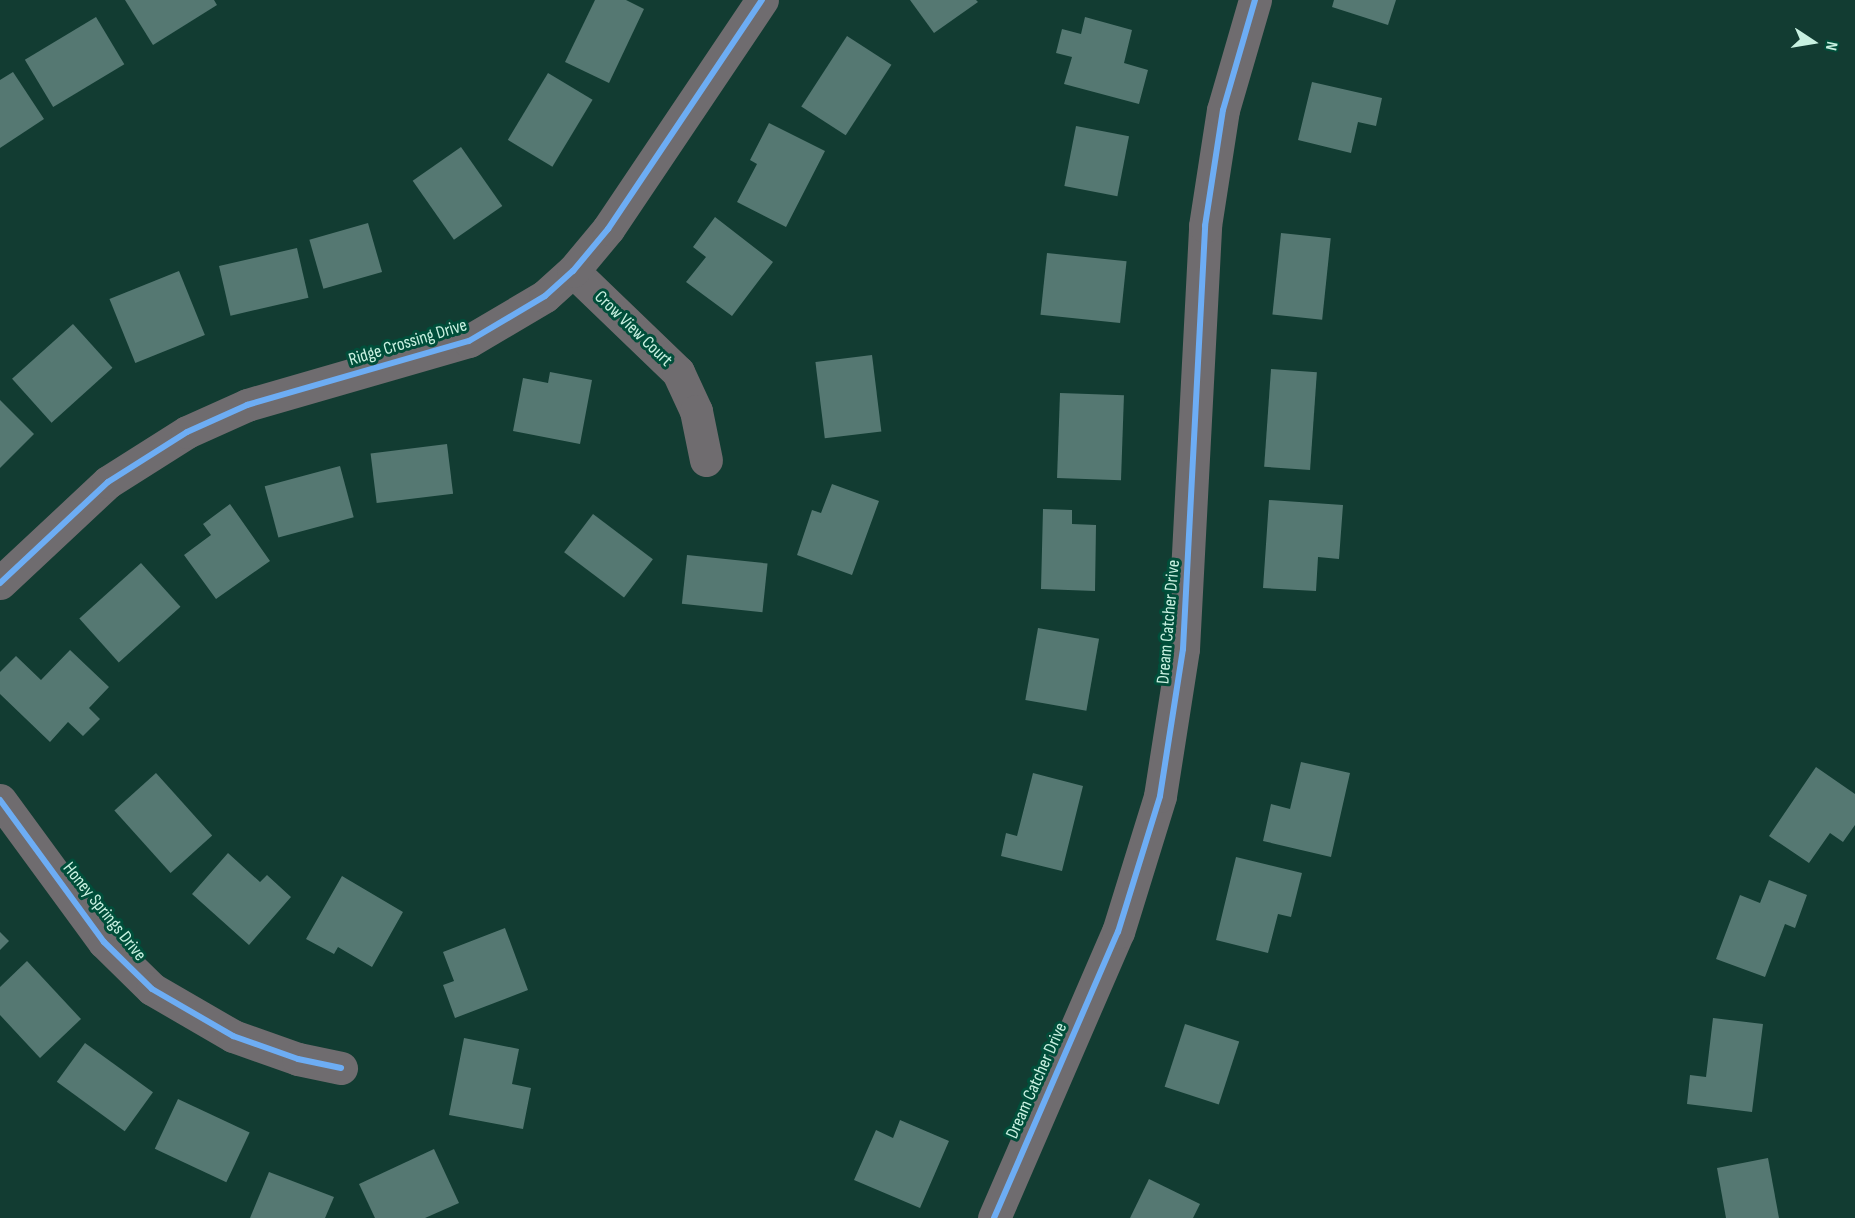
<!DOCTYPE html>
<html>
<head>
<meta charset="utf-8">
<style>
  body { margin:0 }
  #map { position:relative; width:1855px; height:1218px; overflow:hidden; background:#123c32; font-family:"Sofia Sans Condensed",sans-serif }
  div>[style] { position:absolute }
  [style*='--x'] { left:calc(var(--x)*1px); top:calc(var(--y)*1px); width:calc(var(--w)*1px); rotate:calc(var(--a)*1deg) }
  .building>* { inset:0; background:#557872; transform-origin:0 0 }
  .minor>* { height:33px; margin:-16.5px; padding:0 16.5px; transform-origin:16.5px; border-radius:16.5px; background:#6f6c6f }
  .cycleway>* { height:6px; margin:-3px; padding:0 3px; transform-origin:3px; border-radius:3px; background:#6dadf4 }
  span { translate:-50% -50%; white-space:nowrap; text-align:center; line-height:1.15; -webkit-text-stroke:6px #004e3a; paint-order:stroke }
  .street-label { font-size:18px; color:#c8f1e1 }
  .north { position:absolute; left:1783px; top:12px; width:60px; height:60px; -webkit-text-stroke:4px #004e3a; paint-order:stroke; rotate:102deg; font-size:16px; font-weight:700; line-height:24px; text-align:center; color:#c8f1e1 }
  .north::after { content:''; display:block; margin:auto; width:21px; height:27px; background:#c8f1e1; clip-path:polygon(50% 0,100% 100%,50% 72%,0 100%) }
</style>
</head>
<body>
<div id="map">
  <div class="building">
    <i style="clip-path:polygon(125px 0,214px 0,217px 5px,153px 45px)"></i>
    <i style="clip-path:polygon(595px 0,626px 0,644px 9px,609px 83px,565px 62px)"></i>
    <i style="clip-path:polygon(910px 0,976px 0,978px 2px,934px 33px)"></i>
    <i style="clip-path:polygon(1334px 0,1396px 0,1388px 25px,1332px 7px)"></i>
    <i style="left:96px;top:17px;width:55px;height:83px;rotate:59deg"></i>
    <i style="clip-path:polygon(1085px 17px,1132px 30px,1124px 63px,1148px 70px,1139px 104px,1064px 84px,1072px 57px,1056px 53px,1062px 29px,1081px 34px)"></i>
    <i style="left:847px;top:36px;width:53px;height:84px;rotate:33deg"></i>
    <i style="clip-path:polygon(13px 72px,44px 119px,0 148px,0 80px)"></i>
    <i style="left:548px;top:73px;width:52px;height:78px;rotate:31deg"></i>
    <i style="clip-path:polygon(1312px 82px,1382px 98px,1376px 126px,1358px 122px,1351px 153px,1298px 140px)"></i>
    <i style="clip-path:polygon(769px 123px,825px 151px,786px 227px,737px 202px,757px 164px,750px 160px)"></i>
    <i style="left:1076px;top:126px;width:54px;height:61px;rotate:11deg"></i>
    <i style="left:461px;top:147px;width:72px;height:59px;rotate:55deg"></i>
    <i style="clip-path:polygon(715px 217px,773px 262px,732px 316px,686px 282px,706px 257px,693px 247px)"></i>
    <i style="left:368px;top:223px;width:51px;height:61px;rotate:74deg"></i>
    <i style="left:1281px;top:233px;width:50px;height:82px;rotate:6deg"></i>
    <i style="left:297px;top:248px;width:51px;height:80px;rotate:77deg"></i>
    <i style="left:1047px;top:253px;width:80px;height:62px;rotate:6deg"></i>
    <i style="left:179px;top:271px;width:69px;height:75px;rotate:68deg"></i>
    <i style="left:73px;top:324px;width:59px;height:82px;rotate:48deg"></i>
    <i style="left:872px;top:355px;width:77px;height:57px;rotate:83deg"></i>
    <i style="left:1271px;top:369px;width:46px;height:98px;rotate:4deg"></i>
    <i style="clip-path:polygon(550px 372px,592px 380px,580px 444px,513px 431px,523px 378px,548px 383px)"></i>
    <i style="left:1060px;top:393px;width:64px;height:85px;rotate:2deg"></i>
    <i style="clip-path:polygon(0 400px,34px 434px,0 468px)"></i>
    <i style="left:447px;top:444px;width:50px;height:77px;rotate:83deg"></i>
    <i style="left:340px;top:466px;width:53px;height:78px;rotate:75deg"></i>
    <i style="clip-path:polygon(832px 484px,879px 501px,852px 575px,797px 555px,812px 510px,821px 513px)"></i>
    <i style="clip-path:polygon(1269px 500px,1343px 505px,1339px 559px,1318px 557px,1316px 591px,1263px 588px)"></i>
    <i style="clip-path:polygon(230px 504px,270px 561px,216px 599px,184px 555px,211px 535px,203px 524px)"></i>
    <i style="clip-path:polygon(1043px 509px,1072px 510px,1072px 524px,1096px 525px,1095px 591px,1041px 589px)"></i>
    <i style="left:593px;top:514px;width:75px;height:48px;rotate:37deg"></i>
    <i style="left:687px;top:555px;width:81px;height:49px;rotate:6deg"></i>
    <i style="left:141px;top:563px;width:59px;height:83px;rotate:48deg"></i>
    <i style="left:1038px;top:628px;width:62px;height:73px;rotate:10deg"></i>
    <i style="clip-path:polygon(70px 650px,109px 687px,89px 708px,100px 719px,83px 736px,68px 722px,50px 742px,0 694px,0 672px,16px 656px,41px 680px)"></i>
    <i style="clip-path:polygon(1301px 762px,1350px 773px,1331px 857px,1263px 841px,1271px 804px,1290px 809px)"></i>
    <i style="clip-path:polygon(1816px 767px,1855px 794px,1855px 825px,1843px 842px,1830px 833px,1809px 863px,1769px 836px)"></i>
    <i style="left:156px;top:773px;width:84px;height:56px;rotate:48deg"></i>
    <i style="clip-path:polygon(1033px 773px,1083px 786px,1062px 871px,1001px 856px,1006px 833px,1017px 836px)"></i>
    <i style="clip-path:polygon(228px 853px,260px 882px,267px 875px,291px 897px,249px 945px,192px 894px)"></i>
    <i style="clip-path:polygon(1236px 857px,1302px 873px,1291px 917px,1278px 914px,1268px 953px,1216px 940px)"></i>
    <i style="clip-path:polygon(342px 876px,403px 912px,372px 967px,338px 947px,334px 954px,306px 939px)"></i>
    <i style="clip-path:polygon(1769px 880px,1807px 895px,1795px 928px,1785px 924px,1765px 977px,1716px 959px,1740px 895px,1760px 903px)"></i>
    <i style="clip-path:polygon(505px 928px,528px 990px,455px 1018px,443px 985px,454px 981px,443px 952px)"></i>
    <i style="clip-path:polygon(0 932px,9px 941px,0 950px)"></i>
    <i style="clip-path:polygon(27px 961px,81px 1019px,40px 1058px,0 1015px,0 987px)"></i>
    <i style="clip-path:polygon(1713px 1018px,1763px 1024px,1752px 1112px,1687px 1104px,1690px 1075px,1706px 1077px)"></i>
    <i style="left:1185px;top:1024px;width:57px;height:66px;rotate:18deg"></i>
    <i style="clip-path:polygon(464px 1038px,519px 1049px,512px 1084px,531px 1088px,523px 1129px,449px 1115px)"></i>
    <i style="left:85px;top:1043px;width:84px;height:48px;rotate:36deg"></i>
    <i style="left:178px;top:1099px;width:79px;height:55px;rotate:25deg"></i>
    <i style="clip-path:polygon(900px 1120px,949px 1141px,920px 1208px,854px 1180px,876px 1130px,893px 1138px)"></i>
    <i style="clip-path:polygon(434px 1149px,459px 1203px,425px 1218px,375px 1218px,359px 1184px)"></i>
    <i style="clip-path:polygon(1768px 1158px,1779px 1218px,1726px 1218px,1717px 1168px)"></i>
    <i style="clip-path:polygon(269px 1172px,334px 1197px,325px 1218px,250px 1218px)"></i>
    <i style="clip-path:polygon(1149px 1179px,1200px 1204px,1193px 1218px,1130px 1218px)"></i>
  </div>
  <div class="minor">
    <i style="--x:573;--y:271;--w:146;--a:43.9"></i>
    <i style="--x:678;--y:372;--w:43;--a:65.2"></i>
    <i style="--x:696;--y:411;--w:50;--a:78.5"></i>
    <i style="--x:0;--y:583;--w:148;--a:-43.1"></i>
    <i style="--x:108;--y:482;--w:93;--a:-32.3"></i>
    <i style="--x:187;--y:432;--w:66;--a:-24.2"></i>
    <i style="--x:247;--y:405;--w:231;--a:-16.1"></i>
    <i style="--x:469;--y:341;--w:88;--a:-30.6"></i>
    <i style="--x:545;--y:296;--w:38;--a:-42"></i>
    <i style="--x:573;--y:271;--w:55;--a:-50.2"></i>
    <i style="--x:608;--y:229;--w:276;--a:-56.1"></i>
    <i style="--x:0;--y:800;--w:176;--a:53.8"></i>
    <i style="--x:104;--y:942;--w:67;--a:44.4"></i>
    <i style="--x:152;--y:989;--w:94;--a:30.1"></i>
    <i style="--x:233;--y:1036;--w:69;--a:19.5"></i>
    <i style="--x:298;--y:1059;--w:44;--a:11.8"></i>
    <i style="--x:994;--y:1218;--w:312;--a:-66.6"></i>
    <i style="--x:1118;--y:932;--w:142;--a:-72.8"></i>
    <i style="--x:1160;--y:796;--w:149;--a:-81.1"></i>
    <i style="--x:1183;--y:649;--w:424;--a:-87"></i>
    <i style="--x:1205;--y:226;--w:117;--a:-81.2"></i>
    <i style="--x:1223;--y:110;--w:115;--a:-73.8"></i>
  </div>
  <div class="cycleway">
    <i style="--x:0;--y:583;--w:148;--a:-43.1"></i>
    <i style="--x:108;--y:482;--w:93;--a:-32.3"></i>
    <i style="--x:187;--y:432;--w:66;--a:-24.2"></i>
    <i style="--x:247;--y:405;--w:231;--a:-16.1"></i>
    <i style="--x:469;--y:341;--w:88;--a:-30.6"></i>
    <i style="--x:545;--y:296;--w:38;--a:-42"></i>
    <i style="--x:573;--y:271;--w:55;--a:-50.2"></i>
    <i style="--x:608;--y:229;--w:276;--a:-56.1"></i>
    <i style="--x:0;--y:800;--w:176;--a:53.8"></i>
    <i style="--x:104;--y:942;--w:67;--a:44.4"></i>
    <i style="--x:152;--y:989;--w:94;--a:30.1"></i>
    <i style="--x:233;--y:1036;--w:69;--a:19.5"></i>
    <i style="--x:298;--y:1059;--w:44;--a:11.8"></i>
    <i style="--x:994;--y:1218;--w:312;--a:-66.6"></i>
    <i style="--x:1118;--y:932;--w:142;--a:-72.8"></i>
    <i style="--x:1160;--y:796;--w:149;--a:-81.1"></i>
    <i style="--x:1183;--y:649;--w:424;--a:-87"></i>
    <i style="--x:1205;--y:226;--w:117;--a:-81.2"></i>
    <i style="--x:1223;--y:110;--w:115;--a:-73.8"></i>
  </div>
  <div class="street-label">
    <span style="left:633px;top:329px;rotate:44deg">Crow View Court</span>
    <span style="left:408px;top:343px;rotate:-17deg">Ridge Crossing Drive</span>
    <span style="left:1169px;top:622px;rotate:-85deg">Dream Catcher Drive</span>
    <span style="left:104px;top:912px;rotate:51deg">Honey Springs Drive</span>
    <span style="left:1037px;top:1081px;rotate:-66deg">Dream Catcher Drive</span>
  </div>
  <div class="north">N</div>
</div>
</body>
</html>
